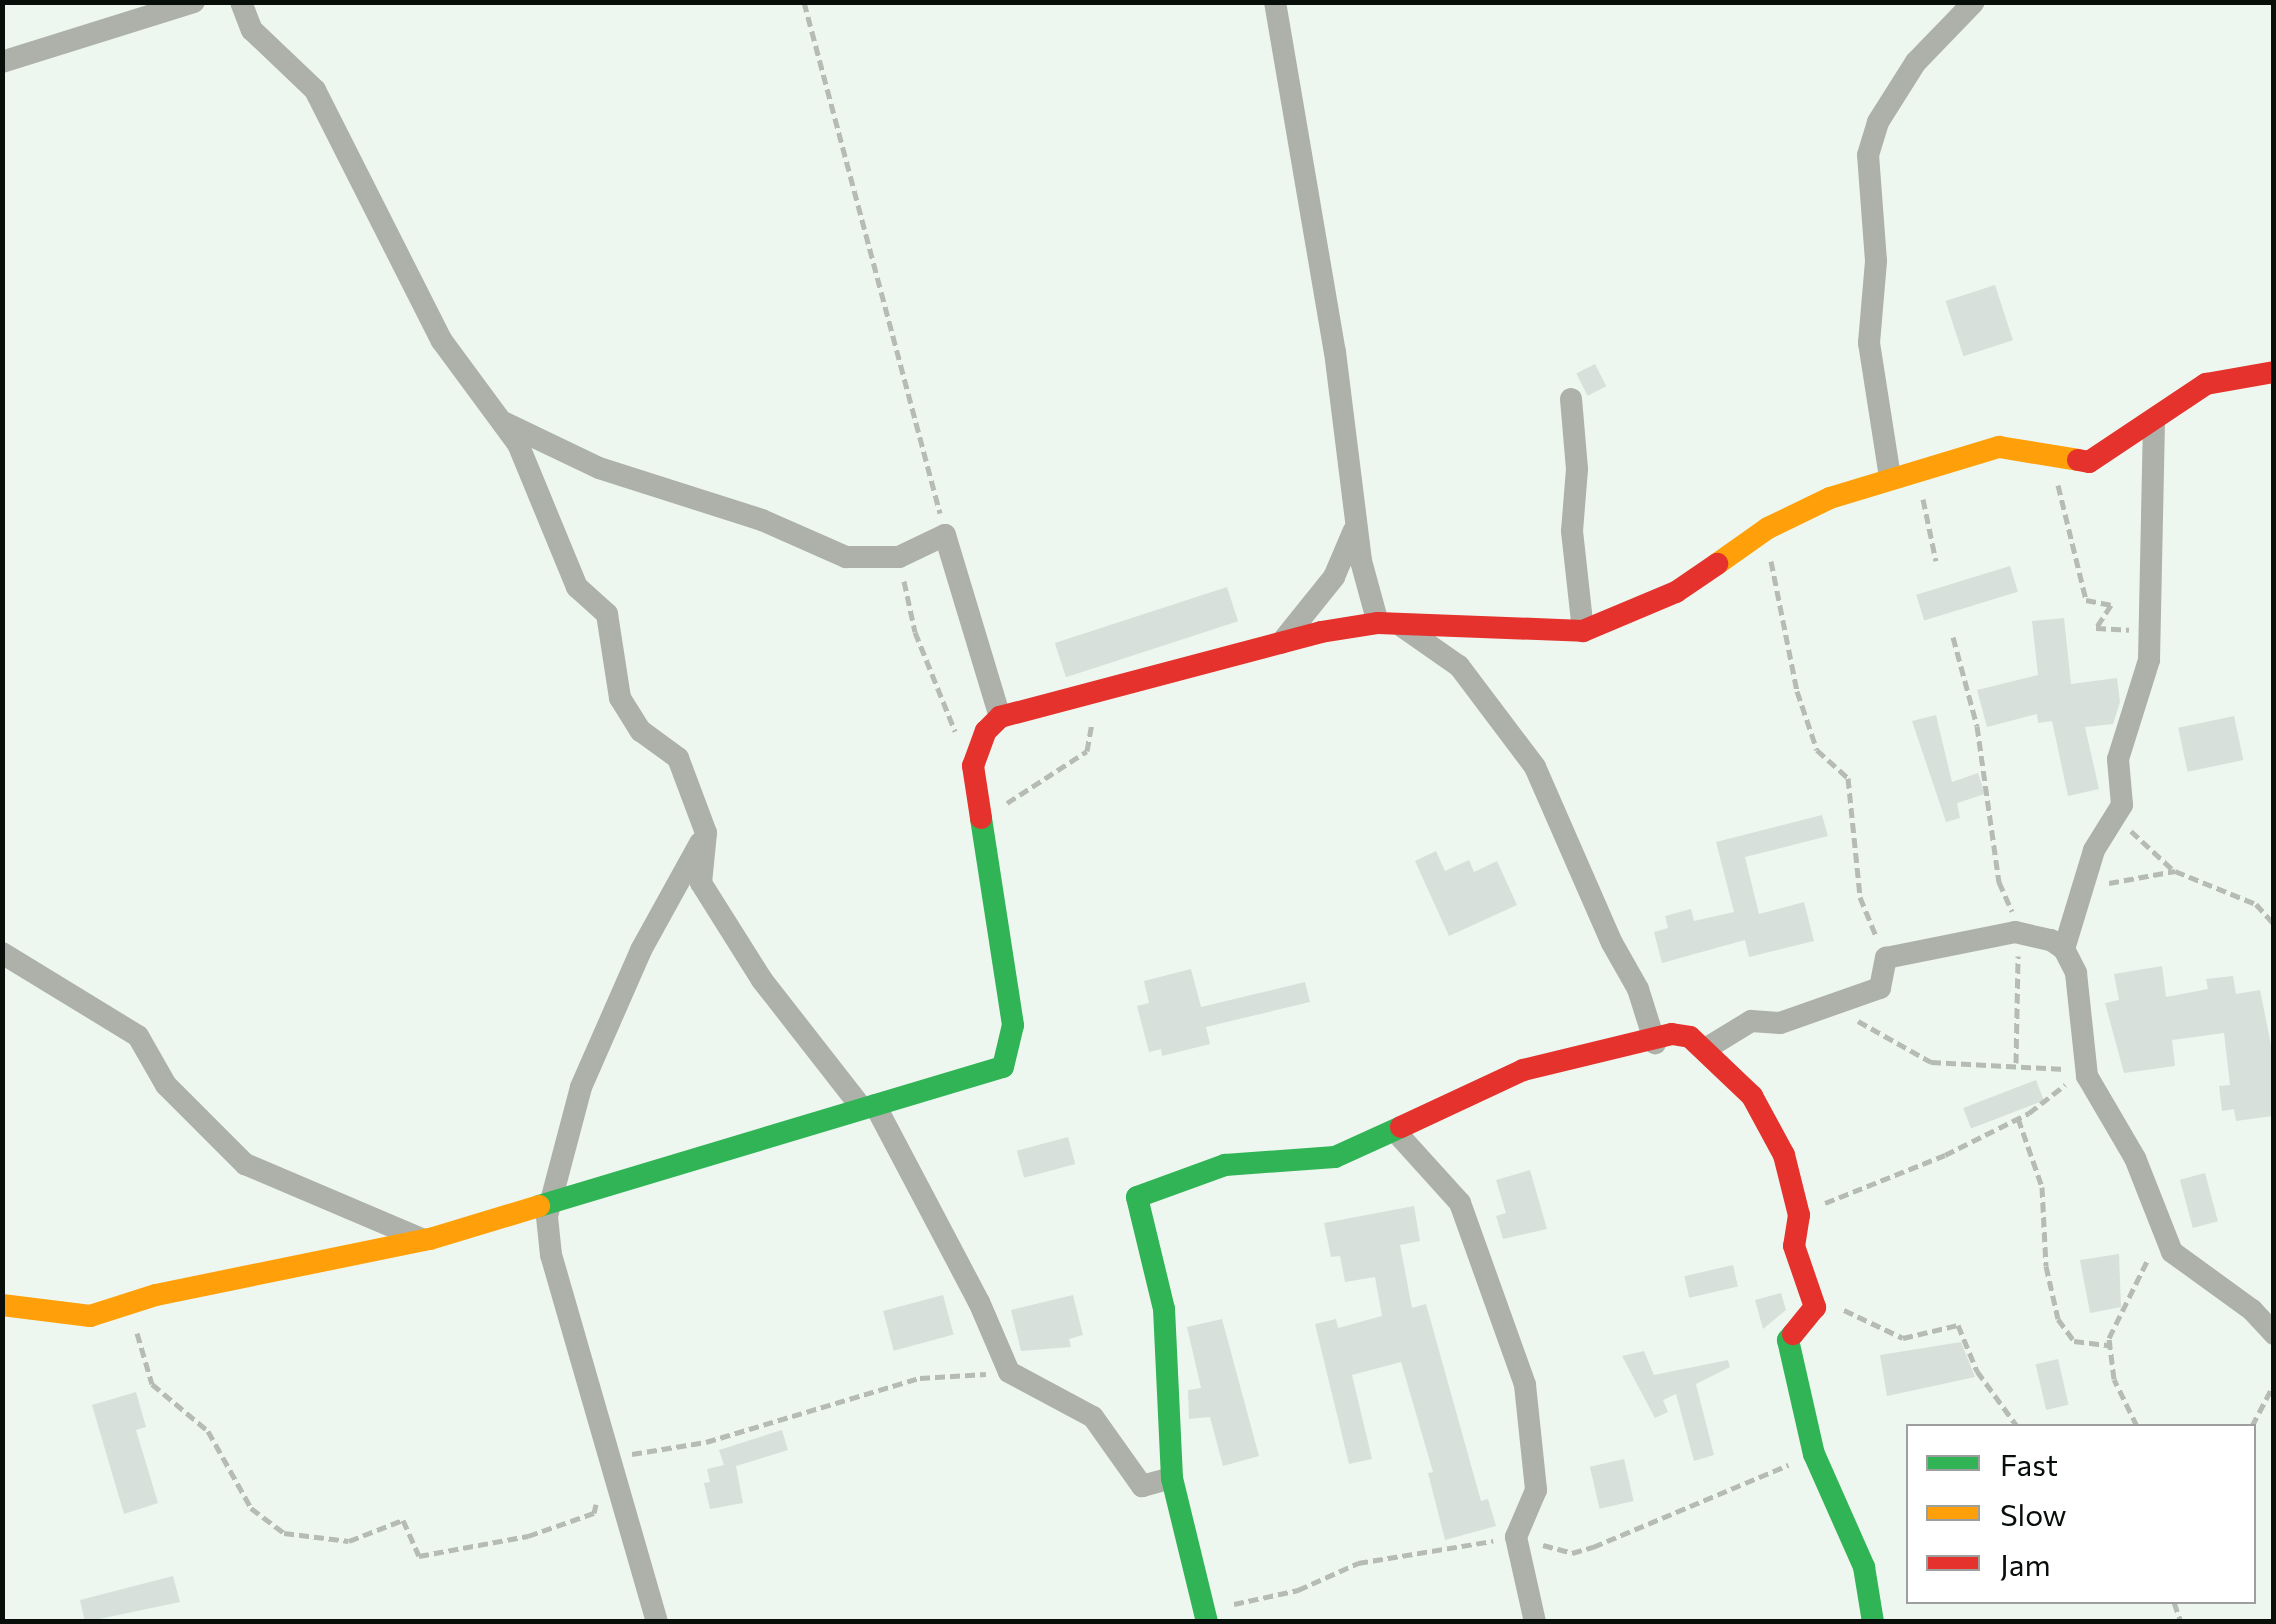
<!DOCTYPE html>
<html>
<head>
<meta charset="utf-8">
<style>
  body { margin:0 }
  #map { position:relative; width:2276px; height:1624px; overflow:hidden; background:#edf7ef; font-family:Commissioner,sans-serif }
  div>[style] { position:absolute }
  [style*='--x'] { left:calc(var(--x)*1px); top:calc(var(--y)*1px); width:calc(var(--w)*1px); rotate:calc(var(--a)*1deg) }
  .building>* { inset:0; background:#d7e0db; transform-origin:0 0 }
  .path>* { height:5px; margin-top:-2.5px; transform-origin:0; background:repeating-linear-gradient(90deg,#b6bbb4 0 10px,transparent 0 15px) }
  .street>* { height:22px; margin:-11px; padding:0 11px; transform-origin:11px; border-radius:11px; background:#adb1a9 }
  .fast>* { height:22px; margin:-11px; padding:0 11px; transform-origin:11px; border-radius:11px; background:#30b455 }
  .slow>* { height:22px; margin:-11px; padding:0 11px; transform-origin:11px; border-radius:11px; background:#ff9f0a }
  .jam>* { height:22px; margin:-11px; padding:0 11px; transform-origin:11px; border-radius:11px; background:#e5322d }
  span { translate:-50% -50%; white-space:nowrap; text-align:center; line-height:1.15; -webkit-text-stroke:10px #fff; paint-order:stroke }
  .frame { position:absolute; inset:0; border:5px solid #080e09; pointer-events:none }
  .legend { position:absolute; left:1906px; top:1424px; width:350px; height:180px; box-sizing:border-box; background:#fff; border:2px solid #9c9f9d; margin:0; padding:12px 18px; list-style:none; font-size:30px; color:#080e09 }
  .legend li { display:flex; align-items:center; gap:20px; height:50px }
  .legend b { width:50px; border:2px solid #9c9f9d }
</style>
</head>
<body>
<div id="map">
  <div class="building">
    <i style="left:1995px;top:285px;width:58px;height:52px;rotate:72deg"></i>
    <i style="left:1595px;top:364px;width:25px;height:21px;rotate:63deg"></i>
    <i style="left:2010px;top:566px;width:27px;height:98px;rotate:73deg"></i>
    <i style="left:1227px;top:587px;width:36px;height:181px;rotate:72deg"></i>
    <i style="clip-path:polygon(2064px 618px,2071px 684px,2117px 678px,2120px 702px,2113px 724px,2085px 727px,2099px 789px,2068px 796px,2052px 721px,2038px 723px,2037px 714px,1987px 727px,1977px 690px,2038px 675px,2032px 621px)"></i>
    <i style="clip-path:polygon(1936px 715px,1952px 782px,1978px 773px,1985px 794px,1957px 803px,1960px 818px,1946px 822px,1912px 721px)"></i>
    <i style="left:2234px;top:716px;width:45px;height:57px;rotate:78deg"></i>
    <i style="clip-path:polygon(1822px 815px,1828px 836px,1745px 857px,1759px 914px,1804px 902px,1814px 941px,1749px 957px,1745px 940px,1662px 963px,1654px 932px,1668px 928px,1665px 916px,1691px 909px,1694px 921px,1734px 912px,1716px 842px)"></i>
    <i style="clip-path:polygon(1436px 851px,1445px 871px,1469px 860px,1474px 872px,1497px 861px,1517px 905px,1449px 936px,1415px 861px)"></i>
    <i style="clip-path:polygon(2162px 966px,2166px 997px,2208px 989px,2206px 979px,2233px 976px,2236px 994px,2260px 990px,2274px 1060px,2272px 1116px,2236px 1121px,2234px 1109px,2222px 1111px,2219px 1086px,2230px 1085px,2224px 1033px,2172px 1040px,2175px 1066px,2124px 1073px,2105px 1003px,2119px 1000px,2114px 974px)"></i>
    <i style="clip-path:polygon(1191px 969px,1201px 1007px,1305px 982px,1310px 1002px,1206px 1027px,1210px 1044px,1162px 1056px,1161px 1049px,1149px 1052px,1137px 1006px,1149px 1003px,1144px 981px)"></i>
    <i style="left:2036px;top:1080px;width:22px;height:78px;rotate:69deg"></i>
    <i style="left:1068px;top:1137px;width:28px;height:53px;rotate:75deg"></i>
    <i style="clip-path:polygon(1530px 1170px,1547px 1229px,1503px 1239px,1496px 1216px,1506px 1213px,1496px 1180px)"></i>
    <i style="left:2205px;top:1173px;width:50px;height:26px;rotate:75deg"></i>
    <i style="clip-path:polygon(1414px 1206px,1420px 1241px,1400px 1245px,1412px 1308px,1426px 1304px,1481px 1501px,1488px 1499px,1496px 1526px,1445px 1540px,1428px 1473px,1433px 1472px,1401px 1362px,1352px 1375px,1372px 1459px,1349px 1464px,1315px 1324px,1336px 1319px,1338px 1328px,1382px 1316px,1375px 1277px,1345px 1282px,1340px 1256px,1331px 1257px,1324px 1223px)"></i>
    <i style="clip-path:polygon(2119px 1254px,2121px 1307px,2090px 1313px,2080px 1260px)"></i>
    <i style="left:1733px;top:1265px;width:22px;height:50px;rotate:77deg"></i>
    <i style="clip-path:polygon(1781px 1293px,1786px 1310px,1763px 1329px,1755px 1300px)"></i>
    <i style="left:943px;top:1295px;width:41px;height:62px;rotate:75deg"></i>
    <i style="clip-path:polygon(1073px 1295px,1083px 1335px,1069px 1339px,1071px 1347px,1021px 1351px,1011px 1310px)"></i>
    <i style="clip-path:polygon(1222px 1319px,1259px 1456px,1223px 1466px,1210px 1417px,1189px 1419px,1188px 1390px,1201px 1388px,1187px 1327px)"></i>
    <i style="clip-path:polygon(1961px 1342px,1975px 1377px,1887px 1396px,1880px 1355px)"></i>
    <i style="clip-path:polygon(1644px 1351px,1654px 1375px,1728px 1360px,1730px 1367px,1696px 1384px,1714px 1455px,1694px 1461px,1676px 1394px,1663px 1400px,1668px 1412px,1655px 1418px,1622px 1356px)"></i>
    <i style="left:2058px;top:1359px;width:47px;height:23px;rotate:77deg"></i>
    <i style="clip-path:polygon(136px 1392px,146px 1427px,136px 1430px,158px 1503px,124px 1514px,92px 1405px)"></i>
    <i style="clip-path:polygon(782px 1430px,788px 1450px,736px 1466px,743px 1503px,710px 1509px,704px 1483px,710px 1482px,707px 1469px,724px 1465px,719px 1450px)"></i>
    <i style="left:1624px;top:1459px;width:43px;height:35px;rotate:77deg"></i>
    <i style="clip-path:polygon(173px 1576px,180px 1602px,85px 1622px,80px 1600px)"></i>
  </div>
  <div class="path">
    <i style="--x:804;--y:2;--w:529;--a:75.1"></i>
    <i style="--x:2058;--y:485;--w:118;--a:76.3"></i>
    <i style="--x:2086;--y:600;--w:25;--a:11"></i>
    <i style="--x:2111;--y:605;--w:27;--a:123"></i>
    <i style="--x:2096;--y:628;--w:33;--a:3"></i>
    <i style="--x:1923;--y:499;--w:63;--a:78.2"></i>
    <i style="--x:1771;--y:561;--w:133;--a:78.7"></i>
    <i style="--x:1797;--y:691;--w:62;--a:71.3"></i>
    <i style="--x:1817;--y:750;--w:42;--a:42.1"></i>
    <i style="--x:1848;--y:778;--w:120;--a:84.2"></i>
    <i style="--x:1860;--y:897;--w:42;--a:67.7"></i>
    <i style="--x:904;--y:581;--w:52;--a:77.8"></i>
    <i style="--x:915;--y:632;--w:107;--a:68"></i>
    <i style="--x:1953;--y:637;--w:92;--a:74.9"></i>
    <i style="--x:1977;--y:726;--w:158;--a:82"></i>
    <i style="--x:1999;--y:882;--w:32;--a:66"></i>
    <i style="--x:1007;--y:803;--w:95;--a:-33"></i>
    <i style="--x:1087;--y:751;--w:28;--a:-80"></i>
    <i style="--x:2131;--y:831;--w:59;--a:42.9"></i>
    <i style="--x:2109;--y:883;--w:67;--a:-10.3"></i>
    <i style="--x:2175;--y:871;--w:87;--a:22.2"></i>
    <i style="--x:2256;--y:904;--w:27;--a:48"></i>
    <i style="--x:1858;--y:1021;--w:84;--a:29.3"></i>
    <i style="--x:1931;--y:1062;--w:134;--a:3"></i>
    <i style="--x:2016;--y:1063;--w:107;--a:-88.9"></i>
    <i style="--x:2018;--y:1118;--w:73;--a:70.8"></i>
    <i style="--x:2042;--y:1187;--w:79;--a:87.1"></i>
    <i style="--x:2046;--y:1266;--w:54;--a:77.2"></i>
    <i style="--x:2058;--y:1319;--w:27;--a:54"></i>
    <i style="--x:2074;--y:1341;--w:35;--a:7"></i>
    <i style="--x:1825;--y:1203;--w:129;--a:-21.8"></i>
    <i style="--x:1945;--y:1155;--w:94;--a:-26.6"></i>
    <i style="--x:2029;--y:1113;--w:46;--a:-37.9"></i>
    <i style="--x:1844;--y:1310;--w:65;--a:25.4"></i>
    <i style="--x:1903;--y:1338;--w:57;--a:-13.3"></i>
    <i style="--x:1958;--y:1325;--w:50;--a:67.6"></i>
    <i style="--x:1977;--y:1371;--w:68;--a:54"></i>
    <i style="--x:137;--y:1333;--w:53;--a:73.6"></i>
    <i style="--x:152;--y:1384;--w:73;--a:40"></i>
    <i style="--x:208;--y:1431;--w:88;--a:60.8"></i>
    <i style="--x:251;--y:1508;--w:41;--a:37.1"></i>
    <i style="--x:284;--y:1533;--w:65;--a:7"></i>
    <i style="--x:349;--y:1541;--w:58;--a:-21.3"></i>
    <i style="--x:403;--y:1520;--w:39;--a:66"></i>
    <i style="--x:419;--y:1556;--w:111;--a:-10.4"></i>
    <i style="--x:528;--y:1536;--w:70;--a:-19.2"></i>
    <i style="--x:594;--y:1513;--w:9;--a:-77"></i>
    <i style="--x:2137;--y:1426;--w:52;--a:-116.1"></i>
    <i style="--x:2114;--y:1379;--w:41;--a:-97"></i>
    <i style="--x:2109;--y:1338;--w:88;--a:-63.7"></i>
    <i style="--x:2252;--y:1426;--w:47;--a:-62.4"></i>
    <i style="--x:632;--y:1454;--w:75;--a:-9.2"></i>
    <i style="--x:706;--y:1442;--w:223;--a:-16.7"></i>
    <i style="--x:920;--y:1378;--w:66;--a:-3.5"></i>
    <i style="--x:1543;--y:1545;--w:30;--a:15"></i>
    <i style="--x:1572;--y:1553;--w:22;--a:-16"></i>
    <i style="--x:1593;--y:1547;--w:212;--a:-22.8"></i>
    <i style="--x:2174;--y:1602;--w:21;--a:71"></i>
    <i style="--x:1234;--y:1604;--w:66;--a:-12.3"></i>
    <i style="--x:1298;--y:1590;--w:66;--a:-24.2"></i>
    <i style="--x:1358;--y:1563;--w:137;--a:-9.3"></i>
  </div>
  <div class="street">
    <i style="--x:241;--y:2;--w:30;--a:69"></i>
    <i style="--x:252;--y:30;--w:87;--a:43.6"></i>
    <i style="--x:315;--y:90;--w:281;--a:63.2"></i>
    <i style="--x:442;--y:341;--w:128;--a:53.6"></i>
    <i style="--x:518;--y:444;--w:155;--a:67.6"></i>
    <i style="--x:577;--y:587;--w:40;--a:42"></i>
    <i style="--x:607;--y:614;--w:85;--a:81.2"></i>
    <i style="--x:620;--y:698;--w:39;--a:58"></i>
    <i style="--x:641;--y:731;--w:46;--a:36.1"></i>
    <i style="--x:678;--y:758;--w:80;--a:69.5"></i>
    <i style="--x:706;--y:833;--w:50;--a:95.7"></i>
    <i style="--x:701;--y:883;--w:115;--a:57.8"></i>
    <i style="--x:762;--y:980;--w:162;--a:52"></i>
    <i style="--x:1275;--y:2;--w:355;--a:80.3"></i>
    <i style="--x:1335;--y:352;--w:211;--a:82.9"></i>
    <i style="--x:1361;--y:561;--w:64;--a:74.7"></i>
    <i style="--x:2;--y:62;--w:201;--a:-17.4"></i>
    <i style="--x:1571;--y:399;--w:70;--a:85.1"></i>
    <i style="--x:1577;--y:469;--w:62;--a:94.6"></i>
    <i style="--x:1572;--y:531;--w:101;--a:83.7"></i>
    <i style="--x:505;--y:423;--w:104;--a:25.6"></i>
    <i style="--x:599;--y:468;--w:171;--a:17.7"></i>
    <i style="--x:762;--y:520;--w:92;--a:23.8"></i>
    <i style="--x:846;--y:557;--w:53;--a:0"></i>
    <i style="--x:899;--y:557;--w:51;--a:-25.6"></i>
    <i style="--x:945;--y:535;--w:190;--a:73.2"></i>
    <i style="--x:1890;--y:477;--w:136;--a:-98.9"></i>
    <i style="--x:1869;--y:343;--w:82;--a:-85.1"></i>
    <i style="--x:1876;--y:261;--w:106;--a:-94.3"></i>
    <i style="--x:1868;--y:155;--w:34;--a:-73"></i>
    <i style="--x:1878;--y:122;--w:71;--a:-57.7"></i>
    <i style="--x:1916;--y:62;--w:83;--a:-46"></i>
    <i style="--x:1403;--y:627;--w:68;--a:34.9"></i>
    <i style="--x:1459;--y:666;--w:126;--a:53"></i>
    <i style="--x:1535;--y:767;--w:192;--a:66.4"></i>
    <i style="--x:1612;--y:943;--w:53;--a:60.5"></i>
    <i style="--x:1638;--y:989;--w:57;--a:72.5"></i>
    <i style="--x:1281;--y:643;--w:85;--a:-51.2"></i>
    <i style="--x:1334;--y:577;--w:51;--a:-66.9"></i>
    <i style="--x:2064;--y:949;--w:103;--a:-73.1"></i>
    <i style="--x:2094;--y:850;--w:53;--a:-58.1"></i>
    <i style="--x:2122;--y:805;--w:46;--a:-95"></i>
    <i style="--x:2118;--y:759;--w:104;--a:-72.6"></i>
    <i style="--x:2149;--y:660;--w:239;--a:-88.8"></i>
    <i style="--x:2;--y:953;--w:159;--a:31.4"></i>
    <i style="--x:138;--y:1036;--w:56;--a:60.3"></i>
    <i style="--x:166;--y:1085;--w:112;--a:45"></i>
    <i style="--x:245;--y:1164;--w:194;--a:23"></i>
    <i style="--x:1707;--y:1048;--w:52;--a:-31.5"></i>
    <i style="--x:1751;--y:1021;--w:29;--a:4"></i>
    <i style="--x:1780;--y:1023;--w:106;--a:-19.3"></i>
    <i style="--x:1880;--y:988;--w:31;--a:-79"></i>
    <i style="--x:1886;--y:958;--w:132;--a:-11.4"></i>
    <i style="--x:2015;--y:932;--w:37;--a:13"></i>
    <i style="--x:2051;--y:940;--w:16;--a:35"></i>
    <i style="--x:2064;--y:949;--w:27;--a:63"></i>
    <i style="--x:2076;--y:973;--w:104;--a:83.9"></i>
    <i style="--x:2087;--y:1076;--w:95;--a:59.7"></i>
    <i style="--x:2135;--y:1158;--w:101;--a:68.5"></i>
    <i style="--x:2172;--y:1252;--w:99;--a:35.9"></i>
    <i style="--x:2252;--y:1310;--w:33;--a:47"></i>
    <i style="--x:875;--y:1105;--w:223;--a:62.2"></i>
    <i style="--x:979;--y:1302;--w:76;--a:66.8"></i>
    <i style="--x:1009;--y:1372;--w:95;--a:28.2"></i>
    <i style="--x:1093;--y:1417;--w:85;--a:54.6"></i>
    <i style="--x:1142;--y:1486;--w:31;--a:-15"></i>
    <i style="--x:1395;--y:1131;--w:97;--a:47.9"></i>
    <i style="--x:1460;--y:1203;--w:193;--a:70.3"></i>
    <i style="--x:1525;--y:1385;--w:106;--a:84"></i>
    <i style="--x:1536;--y:1490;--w:51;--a:113.1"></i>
    <i style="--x:1516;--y:1537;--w:87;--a:77.4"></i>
    <i style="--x:657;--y:1622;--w:382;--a:-106.1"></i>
    <i style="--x:551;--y:1255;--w:39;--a:-96"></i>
    <i style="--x:547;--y:1216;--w:133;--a:-75.2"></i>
    <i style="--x:581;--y:1087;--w:150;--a:-66.3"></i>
    <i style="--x:641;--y:950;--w:122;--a:-61.1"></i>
  </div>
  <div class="fast">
    <i style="--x:539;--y:1206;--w:484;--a:-16.7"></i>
    <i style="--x:1003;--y:1067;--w:43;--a:-76.6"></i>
    <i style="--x:1013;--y:1025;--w:209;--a:-98.8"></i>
    <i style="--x:1793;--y:1334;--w:8;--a:130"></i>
    <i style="--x:1788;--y:1340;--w:117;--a:77.2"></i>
    <i style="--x:1814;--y:1454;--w:124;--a:66.1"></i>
    <i style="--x:1864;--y:1567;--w:56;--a:80.7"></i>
    <i style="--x:1207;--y:1622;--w:148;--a:-103.7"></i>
    <i style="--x:1172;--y:1478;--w:169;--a:-92.7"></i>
    <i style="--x:1164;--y:1309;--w:115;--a:-103.6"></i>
    <i style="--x:1137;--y:1197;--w:94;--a:-20"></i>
    <i style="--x:1225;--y:1165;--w:110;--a:-4.2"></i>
    <i style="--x:1335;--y:1157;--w:72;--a:-24.4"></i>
  </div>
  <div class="slow">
    <i style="--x:1717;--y:564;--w:62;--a:-35.2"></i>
    <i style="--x:1768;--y:528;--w:69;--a:-25.8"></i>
    <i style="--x:1830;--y:498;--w:177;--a:-16.8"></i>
    <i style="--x:1999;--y:447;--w:80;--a:9.3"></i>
    <i style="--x:2;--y:1305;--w:89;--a:7.1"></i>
    <i style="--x:90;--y:1316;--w:69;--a:-17.7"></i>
    <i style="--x:156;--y:1295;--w:280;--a:-11.6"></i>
    <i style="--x:430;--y:1239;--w:114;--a:-16.8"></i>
  </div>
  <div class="jam">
    <i style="--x:2078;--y:460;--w:11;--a:10"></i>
    <i style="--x:2089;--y:462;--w:141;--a:-33.7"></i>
    <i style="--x:2206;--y:384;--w:69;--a:-10"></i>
    <i style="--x:981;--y:818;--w:53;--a:-98.7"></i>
    <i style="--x:973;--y:766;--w:37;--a:-70"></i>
    <i style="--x:986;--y:731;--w:20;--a:-45"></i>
    <i style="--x:1000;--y:717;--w:332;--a:-14.8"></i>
    <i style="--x:1321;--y:632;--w:58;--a:-9"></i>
    <i style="--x:1378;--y:623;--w:205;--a:2.2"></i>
    <i style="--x:1583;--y:631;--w:101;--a:-22.8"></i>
    <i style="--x:1676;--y:592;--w:50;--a:-34.3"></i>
    <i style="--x:1401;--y:1127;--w:135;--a:-25"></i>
    <i style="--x:1523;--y:1070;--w:153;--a:-13.6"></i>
    <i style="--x:1672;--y:1034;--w:18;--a:9"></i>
    <i style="--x:1690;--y:1037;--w:86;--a:43.6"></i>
    <i style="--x:1752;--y:1096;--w:67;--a:61.5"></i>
    <i style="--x:1784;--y:1155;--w:62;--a:76"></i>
    <i style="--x:1799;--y:1215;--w:31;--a:99"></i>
    <i style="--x:1794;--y:1246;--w:65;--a:71"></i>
    <i style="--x:1815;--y:1307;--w:35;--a:129"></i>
  </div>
  <div class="frame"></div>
  <ul class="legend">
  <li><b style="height:12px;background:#30b455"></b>Fast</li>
  <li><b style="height:12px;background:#ff9f0a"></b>Slow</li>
  <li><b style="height:12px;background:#e5322d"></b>Jam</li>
  </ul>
</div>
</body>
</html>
